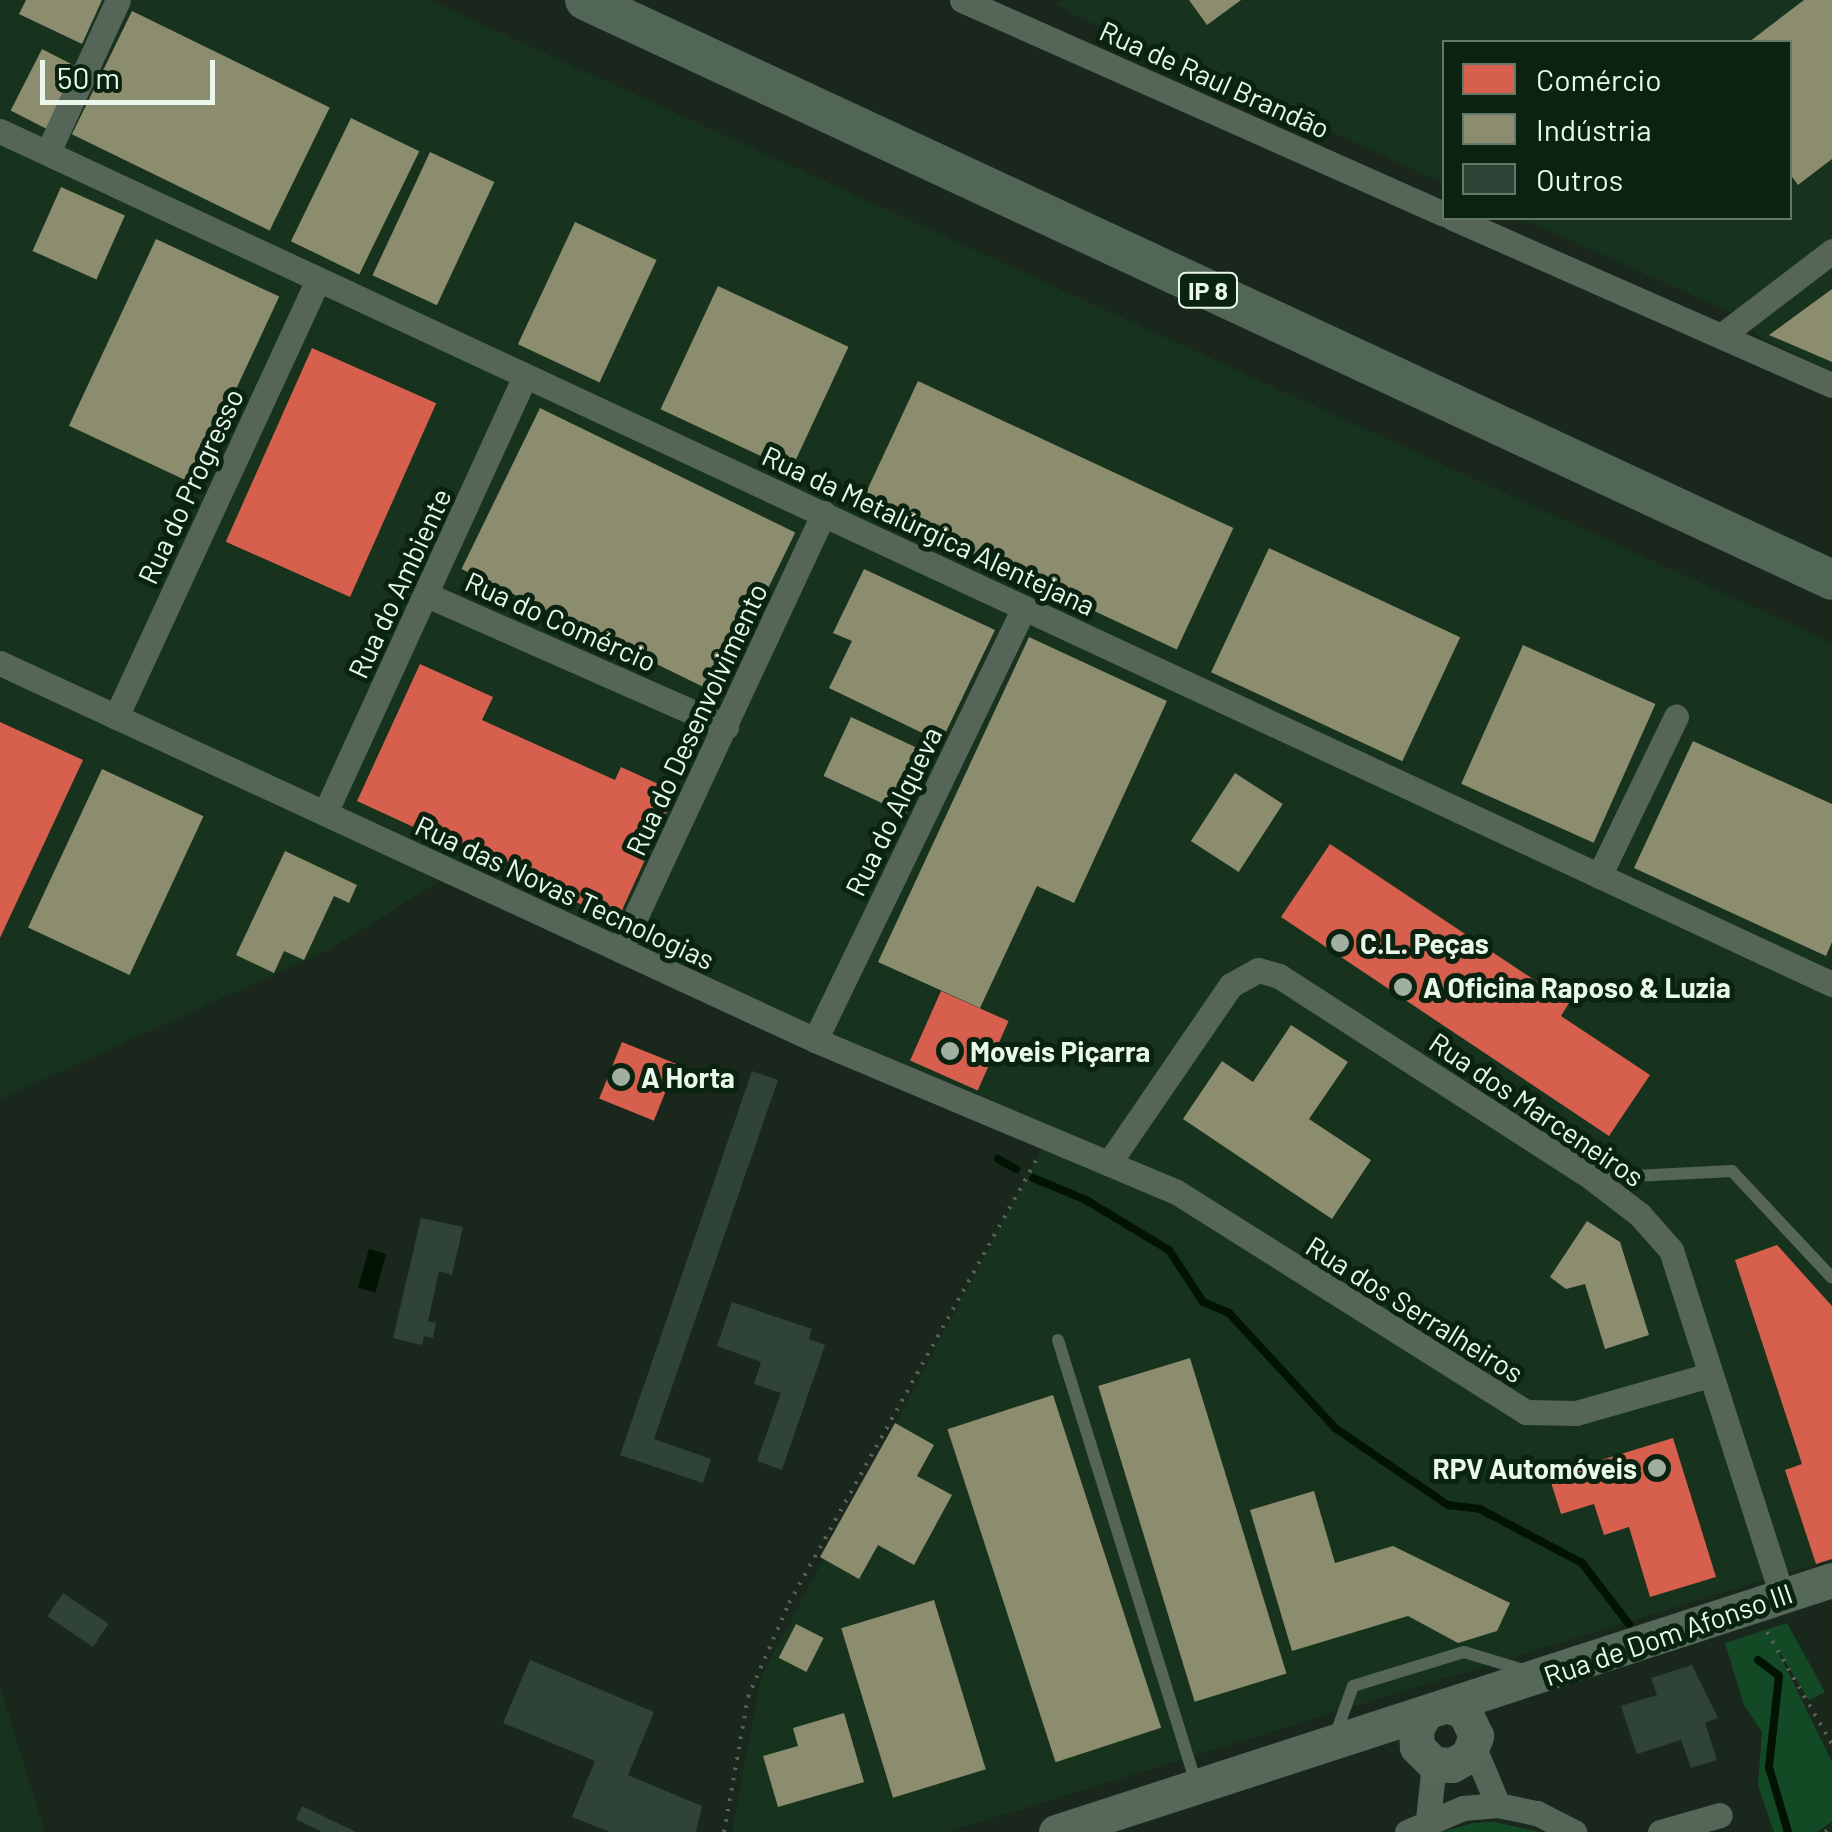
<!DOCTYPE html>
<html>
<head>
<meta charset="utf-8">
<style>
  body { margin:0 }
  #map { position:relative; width:1832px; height:1832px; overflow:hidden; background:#1a271d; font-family:Barlow,sans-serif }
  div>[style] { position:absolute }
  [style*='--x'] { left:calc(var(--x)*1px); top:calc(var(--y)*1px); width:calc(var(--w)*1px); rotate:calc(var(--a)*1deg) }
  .built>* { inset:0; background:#17331e }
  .green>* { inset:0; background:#144926 }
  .water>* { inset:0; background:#021304; transform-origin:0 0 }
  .shops>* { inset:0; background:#d6604d; transform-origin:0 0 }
  .industry>* { inset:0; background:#8c8c6e; transform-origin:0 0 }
  .stream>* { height:8px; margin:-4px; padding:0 4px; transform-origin:4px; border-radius:4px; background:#021304 }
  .building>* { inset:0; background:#2f4436; transform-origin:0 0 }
  .path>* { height:4px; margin-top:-2px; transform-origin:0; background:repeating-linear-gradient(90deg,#556258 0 2.5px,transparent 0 10.5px) }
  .lane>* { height:12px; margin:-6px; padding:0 6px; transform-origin:6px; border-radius:6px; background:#556658 }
  .street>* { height:25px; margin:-12.5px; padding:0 12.5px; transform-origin:12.5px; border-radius:12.5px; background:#556658 }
  .secondary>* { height:35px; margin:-17.5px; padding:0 17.5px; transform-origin:17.5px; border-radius:17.5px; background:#556859 }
  .primary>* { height:40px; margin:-20px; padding:0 20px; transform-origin:20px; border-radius:20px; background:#516656 }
  .dots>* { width:28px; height:28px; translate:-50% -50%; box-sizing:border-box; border:5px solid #0a2311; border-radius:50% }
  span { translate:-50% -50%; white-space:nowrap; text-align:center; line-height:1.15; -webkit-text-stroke:10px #0a2311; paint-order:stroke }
  .shield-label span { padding:2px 8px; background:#0a2311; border:2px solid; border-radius:8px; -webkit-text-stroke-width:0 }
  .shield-label { font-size:25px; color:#e9f8eb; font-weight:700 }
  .street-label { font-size:28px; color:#e9f8eb }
  .poi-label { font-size:28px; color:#e9f8eb; font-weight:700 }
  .left { translate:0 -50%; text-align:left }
  .right { translate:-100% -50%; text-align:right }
  .legend { position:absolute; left:1442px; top:40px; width:350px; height:180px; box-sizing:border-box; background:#0a2311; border:2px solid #637868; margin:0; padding:12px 18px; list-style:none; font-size:30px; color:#e9f8eb }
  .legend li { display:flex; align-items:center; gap:20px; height:50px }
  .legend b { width:50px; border:2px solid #637868 }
  .scale { position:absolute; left:40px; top:60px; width:175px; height:45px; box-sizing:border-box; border:5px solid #e9f8eb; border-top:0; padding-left:12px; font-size:30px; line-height:35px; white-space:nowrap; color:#e9f8eb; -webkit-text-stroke:8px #0a2311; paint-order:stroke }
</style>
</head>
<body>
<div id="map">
  <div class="built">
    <i style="clip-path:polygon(0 0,429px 0,1832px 643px,1832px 1559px,947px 1832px,732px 1832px,761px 1677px,1047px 1139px,452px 873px,332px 948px,0 1099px)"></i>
    <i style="clip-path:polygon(1061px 0,1832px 0,1832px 371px,1757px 336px,1752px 322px,1521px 218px,1790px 218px,1790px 42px,1444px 42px,1444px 183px,1072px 14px,1056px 4px)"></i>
    <i style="clip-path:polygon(0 1687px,45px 1832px,0 1832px)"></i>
  </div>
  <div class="green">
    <i style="clip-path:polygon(1787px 1623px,1825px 1692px,1809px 1700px,1775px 1645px,1832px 1762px,1832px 1821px,1817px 1832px,1774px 1832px,1758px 1785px,1762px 1732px,1744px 1705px,1725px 1643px)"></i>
    <i style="clip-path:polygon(1494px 1822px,1540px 1832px,1441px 1832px,1473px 1823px)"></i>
  </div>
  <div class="water">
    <i style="left:369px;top:1249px;width:18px;height:40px;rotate:16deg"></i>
  </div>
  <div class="shops">
    <i style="left:312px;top:348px;width:136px;height:212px;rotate:24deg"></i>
    <i style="clip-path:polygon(420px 664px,493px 697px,482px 720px,615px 780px,621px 767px,676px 792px,617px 921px,357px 801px)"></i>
    <i style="clip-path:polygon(0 722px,83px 760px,0 938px)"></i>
    <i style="clip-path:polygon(1330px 844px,1569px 1003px,1561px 1016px,1650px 1075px,1609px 1136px,1281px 917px)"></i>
    <i style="left:941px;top:991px;width:74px;height:76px;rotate:24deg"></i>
    <i style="left:622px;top:1042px;width:59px;height:61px;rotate:22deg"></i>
    <i style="clip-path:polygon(1777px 1245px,1832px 1306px,1832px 1559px,1816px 1564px,1785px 1470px,1802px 1464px,1735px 1260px)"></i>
    <i style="clip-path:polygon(1673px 1438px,1716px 1577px,1650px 1597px,1629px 1527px,1604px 1535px,1594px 1504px,1561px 1514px,1549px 1476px)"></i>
  </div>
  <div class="industry">
    <i style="clip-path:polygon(26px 0,102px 0,82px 44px,19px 14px)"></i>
    <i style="clip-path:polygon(1189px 0,1241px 0,1207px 25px)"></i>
    <i style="clip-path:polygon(1804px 0,1832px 0,1832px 159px,1798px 185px,1790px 174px,1790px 42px,1749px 42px)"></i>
    <i style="left:132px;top:11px;width:220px;height:137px;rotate:26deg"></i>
    <i style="left:42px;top:49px;width:40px;height:69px;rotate:27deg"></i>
    <i style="left:351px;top:118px;width:76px;height:137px;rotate:26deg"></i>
    <i style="left:430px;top:152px;width:71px;height:136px;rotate:25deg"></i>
    <i style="left:61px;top:187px;width:70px;height:70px;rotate:24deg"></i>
    <i style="left:575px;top:222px;width:90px;height:135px;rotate:25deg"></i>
    <i style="left:156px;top:239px;width:136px;height:206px;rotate:25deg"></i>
    <i style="left:718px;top:286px;width:144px;height:136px;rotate:25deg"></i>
    <i style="clip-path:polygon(1832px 289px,1832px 362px,1769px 335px)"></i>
    <i style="left:918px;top:381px;width:348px;height:134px;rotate:25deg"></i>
    <i style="left:540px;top:408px;width:284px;height:179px;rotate:26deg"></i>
    <i style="left:1269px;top:548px;width:211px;height:137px;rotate:25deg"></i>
    <i style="clip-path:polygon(864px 569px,995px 630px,941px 742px,829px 688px,852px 641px,833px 633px)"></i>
    <i style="clip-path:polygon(1029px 637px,1167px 701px,1074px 903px,1037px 886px,980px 1008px,878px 962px)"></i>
    <i style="left:1523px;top:645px;width:145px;height:152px;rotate:24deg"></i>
    <i style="left:851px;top:717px;width:91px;height:65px;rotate:25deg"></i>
    <i style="clip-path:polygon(1693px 741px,1832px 804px,1832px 942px,1826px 956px,1634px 868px)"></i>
    <i style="left:102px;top:769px;width:112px;height:175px;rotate:25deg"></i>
    <i style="left:1235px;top:773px;width:57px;height:81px;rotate:33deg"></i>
    <i style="clip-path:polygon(285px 851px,357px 885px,349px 903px,334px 896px,304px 960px,284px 951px,274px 973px,236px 955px)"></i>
    <i style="clip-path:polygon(1291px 1025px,1348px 1062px,1309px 1119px,1371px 1160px,1332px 1219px,1183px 1119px,1222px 1061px,1253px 1082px)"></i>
    <i style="clip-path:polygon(1587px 1221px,1620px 1242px,1649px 1335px,1605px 1349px,1585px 1284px,1566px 1289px,1550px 1277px)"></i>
    <i style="left:1190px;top:1358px;width:330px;height:96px;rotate:73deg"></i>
    <i style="left:1053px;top:1395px;width:350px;height:111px;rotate:72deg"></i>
    <i style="clip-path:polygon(895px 1423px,934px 1445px,917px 1476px,952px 1495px,914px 1565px,878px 1545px,859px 1579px,820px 1557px)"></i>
    <i style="clip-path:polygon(1314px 1491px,1335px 1563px,1393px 1546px,1510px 1603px,1497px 1631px,1458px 1643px,1408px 1616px,1292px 1651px,1250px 1510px)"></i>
    <i style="left:934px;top:1600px;width:177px;height:97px;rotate:73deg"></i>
    <i style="left:796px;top:1624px;width:31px;height:38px;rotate:27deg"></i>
    <i style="clip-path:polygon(844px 1713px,864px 1782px,778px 1807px,763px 1756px,798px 1746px,793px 1728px)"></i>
  </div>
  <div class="stream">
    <i style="--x:998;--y:1159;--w:21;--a:29"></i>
    <i style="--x:1033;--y:1178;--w:57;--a:22.5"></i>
    <i style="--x:1086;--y:1200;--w:97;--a:31.1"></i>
    <i style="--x:1169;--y:1250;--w:62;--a:56.8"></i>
    <i style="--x:1203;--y:1302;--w:28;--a:23"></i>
    <i style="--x:1229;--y:1313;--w:156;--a:47.3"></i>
    <i style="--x:1335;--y:1428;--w:137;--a:34.3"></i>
    <i style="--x:1448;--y:1505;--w:32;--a:7"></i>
    <i style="--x:1480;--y:1509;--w:115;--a:27.9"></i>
    <i style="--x:1582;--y:1563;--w:77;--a:52.4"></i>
    <i style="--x:1758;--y:1660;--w:26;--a:37"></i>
    <i style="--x:1779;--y:1676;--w:92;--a:96.3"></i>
    <i style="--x:1769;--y:1767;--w:68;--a:73.7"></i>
  </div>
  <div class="building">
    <i style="clip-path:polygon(752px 1071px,778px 1080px,654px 1439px,711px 1459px,703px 1483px,620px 1455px)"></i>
    <i style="clip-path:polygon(421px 1218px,463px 1227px,452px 1275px,439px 1271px,428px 1321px,436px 1323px,433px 1338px,424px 1336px,422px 1345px,393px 1338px)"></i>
    <i style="clip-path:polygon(732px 1302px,812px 1329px,809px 1339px,825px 1345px,782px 1470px,757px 1461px,781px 1393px,754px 1384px,761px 1362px,717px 1346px)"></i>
    <i style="left:63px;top:1593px;width:55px;height:28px;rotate:34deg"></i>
    <i style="clip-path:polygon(530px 1660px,654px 1712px,628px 1775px,702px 1806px,696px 1832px,610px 1832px,572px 1817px,595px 1761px,503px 1723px)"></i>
    <i style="clip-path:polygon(1692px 1665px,1718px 1718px,1705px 1723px,1717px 1760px,1691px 1768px,1681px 1740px,1637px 1754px,1621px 1706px,1657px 1695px,1651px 1678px)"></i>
    <i style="clip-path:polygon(302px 1806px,356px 1832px,322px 1832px,296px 1819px)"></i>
  </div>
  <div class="path">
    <i style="--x:1767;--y:1632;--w:129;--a:59.9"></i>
    <i style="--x:724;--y:1832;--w:137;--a:-79.9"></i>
    <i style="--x:748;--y:1697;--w:103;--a:-66.4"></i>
    <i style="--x:789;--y:1603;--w:511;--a:-60.83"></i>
    <i style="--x:1825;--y:1832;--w:9;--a:-36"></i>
  </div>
  <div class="lane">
    <i style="--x:1594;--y:1178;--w:138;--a:-2.9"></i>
    <i style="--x:1732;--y:1171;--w:146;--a:46.9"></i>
    <i style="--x:1058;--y:1340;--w:463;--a:72.7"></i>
    <i style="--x:1335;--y:1736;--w:53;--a:-70.2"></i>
    <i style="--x:1353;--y:1686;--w:116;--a:-17"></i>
    <i style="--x:1464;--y:1652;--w:66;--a:16.8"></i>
  </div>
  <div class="street">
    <i style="--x:962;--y:0;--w:527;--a:23.94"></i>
    <i style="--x:0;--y:131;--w:2021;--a:24.97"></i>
    <i style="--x:48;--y:152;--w:167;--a:-65.3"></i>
    <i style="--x:1453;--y:218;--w:414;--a:23.8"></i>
    <i style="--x:1721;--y:336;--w:140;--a:-37.4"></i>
    <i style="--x:427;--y:595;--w:327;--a:23.8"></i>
    <i style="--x:0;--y:663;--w:898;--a:24.82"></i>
    <i style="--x:815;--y:1040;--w:390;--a:22.8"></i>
    <i style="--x:1175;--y:1191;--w:415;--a:32.2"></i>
    <i style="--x:1526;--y:1412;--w:50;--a:1.1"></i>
    <i style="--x:1576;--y:1413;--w:138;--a:-15.9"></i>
    <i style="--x:116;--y:717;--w:481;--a:-65.2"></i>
    <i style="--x:325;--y:813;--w:480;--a:-65.4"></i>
    <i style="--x:1599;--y:876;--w:177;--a:-64.2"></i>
    <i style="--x:620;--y:950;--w:482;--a:-65"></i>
    <i style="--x:815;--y:1040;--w:480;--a:-64.2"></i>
    <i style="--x:1111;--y:1160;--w:212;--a:-55.6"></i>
    <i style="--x:1231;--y:985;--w:31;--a:-29"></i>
    <i style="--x:1258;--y:970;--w:22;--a:16"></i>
    <i style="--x:1279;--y:976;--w:373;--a:32.8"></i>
    <i style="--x:1592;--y:1178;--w:61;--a:37.6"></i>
    <i style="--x:1640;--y:1215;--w:47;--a:48.5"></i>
    <i style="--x:1671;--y:1250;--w:363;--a:72.2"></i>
    <i style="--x:1474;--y:1748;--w:62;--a:67.2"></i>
    <i style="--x:1428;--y:1819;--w:55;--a:-83.8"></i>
    <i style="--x:1407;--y:1832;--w:61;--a:-23.2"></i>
    <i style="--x:1463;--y:1808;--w:35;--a:-5"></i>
    <i style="--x:1498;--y:1805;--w:40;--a:12"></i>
    <i style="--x:1537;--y:1813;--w:42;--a:27.2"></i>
    <i style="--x:1660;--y:1832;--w:62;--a:-15.8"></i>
  </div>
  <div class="secondary">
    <i style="--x:1425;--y:1713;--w:18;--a:119"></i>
    <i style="--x:1416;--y:1729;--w:18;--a:87"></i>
    <i style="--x:1417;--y:1747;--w:24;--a:45"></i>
    <i style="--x:1434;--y:1764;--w:18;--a:3"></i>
    <i style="--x:1452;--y:1765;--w:18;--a:-29"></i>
    <i style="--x:1468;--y:1756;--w:22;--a:-68"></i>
    <i style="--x:1476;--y:1736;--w:26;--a:-115"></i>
    <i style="--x:1465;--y:1712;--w:19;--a:-159"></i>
    <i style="--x:1056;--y:1832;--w:816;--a:-17.99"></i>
  </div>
  <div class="primary">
    <i style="--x:585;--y:0;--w:1375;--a:24.94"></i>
  </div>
  <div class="dots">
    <i style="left:1340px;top:943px;background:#a1afa3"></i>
    <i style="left:1403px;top:987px;background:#a1afa3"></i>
    <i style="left:950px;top:1051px;background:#a1afa3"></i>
    <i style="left:621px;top:1077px;background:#a1afa3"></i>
    <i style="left:1657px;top:1468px;background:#a1afa3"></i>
  </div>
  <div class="shield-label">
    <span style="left:1208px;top:290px">IP 8</span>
  </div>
  <div class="street-label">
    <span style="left:1215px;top:79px;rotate:24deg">Rua de Raul Brandão</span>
    <span style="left:190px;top:486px;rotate:-65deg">Rua do Progresso</span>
    <span style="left:929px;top:530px;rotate:25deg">Rua da Metalúrgica Alentejana</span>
    <span style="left:399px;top:583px;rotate:-65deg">Rua do Ambiente</span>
    <span style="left:561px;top:621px;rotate:24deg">Rua do Comércio</span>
    <span style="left:696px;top:719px;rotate:-65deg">Rua do Desenvolvimento</span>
    <span style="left:893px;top:811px;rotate:-64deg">Rua do Alqueva</span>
    <span style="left:565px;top:892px;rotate:25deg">Rua das Novas Tecnologias</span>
    <span style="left:1537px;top:1109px;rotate:34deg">Rua dos Marceneiros</span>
    <span style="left:1415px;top:1309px;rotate:32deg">Rua dos Serralheiros</span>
    <span style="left:1668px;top:1634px;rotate:-19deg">Rua de Dom Afonso III</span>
  </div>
  <div class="poi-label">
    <span class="left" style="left:1360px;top:943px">C.L. Peças</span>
    <span class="left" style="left:1423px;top:987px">A Oficina Raposo &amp; Luzia</span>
    <span class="left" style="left:970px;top:1051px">Moveis Piçarra</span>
    <span class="left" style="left:641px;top:1077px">A Horta</span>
    <span class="right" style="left:1637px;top:1468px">RPV Automóveis</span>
  </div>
  <ul class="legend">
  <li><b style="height:28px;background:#d6604d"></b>Comércio</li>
  <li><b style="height:28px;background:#8c8c6e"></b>Indústria</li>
  <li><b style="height:28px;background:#2f4436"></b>Outros</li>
  </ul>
  <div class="scale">50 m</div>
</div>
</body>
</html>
